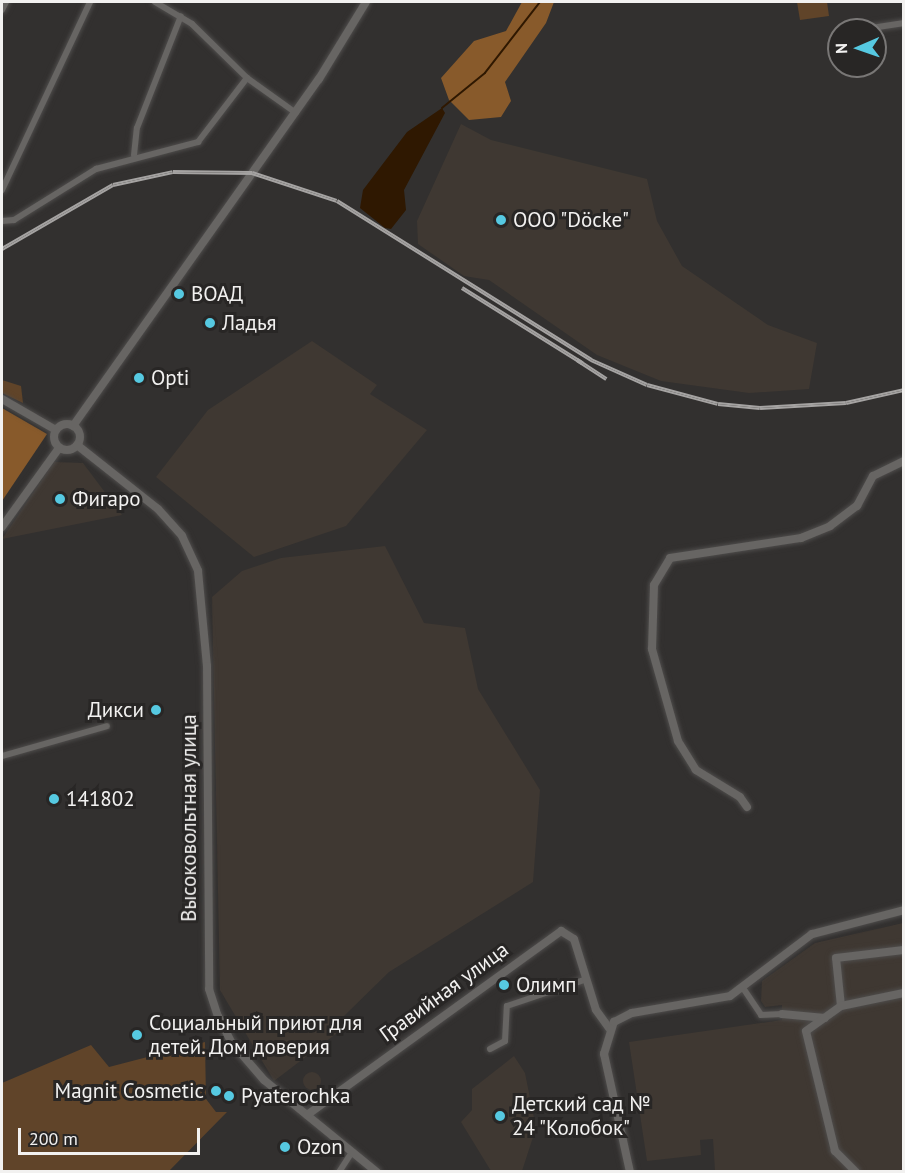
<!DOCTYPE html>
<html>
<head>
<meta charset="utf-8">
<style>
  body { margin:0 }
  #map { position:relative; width:905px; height:1173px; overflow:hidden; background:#32302f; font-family:"PT Sans",sans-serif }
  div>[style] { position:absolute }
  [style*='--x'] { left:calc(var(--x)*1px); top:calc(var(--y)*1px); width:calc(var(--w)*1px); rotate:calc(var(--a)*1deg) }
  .built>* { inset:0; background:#3f3832 }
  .round { border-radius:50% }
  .green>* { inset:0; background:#604429 }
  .forest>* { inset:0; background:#885a2b }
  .water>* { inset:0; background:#2f1801 }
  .stream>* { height:1.5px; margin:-0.75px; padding:0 0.75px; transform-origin:0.75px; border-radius:0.75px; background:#2f1801 }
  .roads { filter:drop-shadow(0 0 2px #4e4c4b) drop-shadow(0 0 2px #4e4c4b) }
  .street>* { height:6px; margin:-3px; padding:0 3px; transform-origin:3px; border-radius:3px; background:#676563 }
  .secondary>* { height:8px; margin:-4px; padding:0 4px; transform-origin:4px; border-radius:4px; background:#676563 }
  .secondary>.ring { margin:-4px; padding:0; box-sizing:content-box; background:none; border:8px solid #676563; border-radius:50% }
  .rail>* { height:4px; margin-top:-2px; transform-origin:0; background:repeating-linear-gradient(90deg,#282625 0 4.5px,#a5a3a2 0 9px); box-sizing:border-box; border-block:2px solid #a5a3a2 }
  .dots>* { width:16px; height:16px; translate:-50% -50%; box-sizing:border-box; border:3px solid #282625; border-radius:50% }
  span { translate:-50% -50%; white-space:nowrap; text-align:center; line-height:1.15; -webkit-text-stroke:6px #282625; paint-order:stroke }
  .poi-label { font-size:21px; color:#f2f1f0 }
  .left { translate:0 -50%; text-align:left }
  .right { translate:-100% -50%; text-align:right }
  .street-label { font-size:21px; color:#f2f1f0 }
  .frame { position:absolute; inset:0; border:3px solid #f2f1f0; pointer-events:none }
  .north { position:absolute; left:827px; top:18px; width:60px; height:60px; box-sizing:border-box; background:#282625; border:2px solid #797776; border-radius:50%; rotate:268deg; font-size:16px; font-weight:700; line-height:24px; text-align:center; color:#f2f1f0 }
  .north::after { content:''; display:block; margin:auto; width:21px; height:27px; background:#56c9e1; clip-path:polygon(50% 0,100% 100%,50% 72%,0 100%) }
  .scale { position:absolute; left:18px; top:1128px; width:182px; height:27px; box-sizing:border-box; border:3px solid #f2f1f0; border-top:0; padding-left:8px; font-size:18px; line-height:21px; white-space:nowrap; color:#f2f1f0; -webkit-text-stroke:4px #282625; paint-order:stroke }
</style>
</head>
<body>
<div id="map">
  <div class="built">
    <i style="clip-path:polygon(461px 124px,491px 140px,647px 179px,657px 221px,682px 266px,768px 325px,817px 343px,809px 389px,749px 393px,661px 381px,597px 355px,489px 280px,464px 276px,418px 244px,417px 221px)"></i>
    <i style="clip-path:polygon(312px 341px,377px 385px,370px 394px,427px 430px,346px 526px,254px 557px,156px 477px,208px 410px)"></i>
    <i style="clip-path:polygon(54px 462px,83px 463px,122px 515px,2px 539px)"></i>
    <i style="clip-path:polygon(385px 546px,424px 623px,465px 628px,478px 689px,540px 790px,533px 882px,389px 972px,343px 1017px,349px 1024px,274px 1081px,220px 990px,212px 597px,242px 571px,281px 558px)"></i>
    <i style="clip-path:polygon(903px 923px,903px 1171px,715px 1171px,713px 1139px,700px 1140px,701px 1155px,647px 1161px,629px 1042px,782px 1020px,782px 1005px,765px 1007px,761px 1001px,762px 981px,815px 943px)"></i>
    <i style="clip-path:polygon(514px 1056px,525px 1073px,536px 1128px,522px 1171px,491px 1171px,461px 1122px,472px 1110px,472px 1089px)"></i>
    <i class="round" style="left:303px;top:1072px;width:18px;height:18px"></i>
  </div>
  <div class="green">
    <i style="clip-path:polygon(797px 2px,827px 2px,829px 16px,800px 20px)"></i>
    <i style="clip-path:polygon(2px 380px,21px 386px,23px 403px,2px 393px)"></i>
    <i style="clip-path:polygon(205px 1042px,206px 1099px,216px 1112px,227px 1112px,169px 1171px,2px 1171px,2px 1083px,91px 1045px,109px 1067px)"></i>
  </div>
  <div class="forest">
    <i style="clip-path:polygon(522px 2px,554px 2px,546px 23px,505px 82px,511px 101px,501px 117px,469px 120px,449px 100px,441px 78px,474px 41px,506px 31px)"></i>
    <i style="clip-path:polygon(2px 408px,47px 434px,2px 501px)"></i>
  </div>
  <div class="water">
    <i style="clip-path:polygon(442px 108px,445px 113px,404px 190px,406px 210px,391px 229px,385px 228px,360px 208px,363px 190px,407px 132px)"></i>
  </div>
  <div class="stream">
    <i style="--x:442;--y:108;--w:55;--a:-39.1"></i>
    <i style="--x:485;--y:73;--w:90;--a:-52.2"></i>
  </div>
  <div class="roads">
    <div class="street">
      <i style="--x:155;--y:2;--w:43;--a:30.7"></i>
      <i style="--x:192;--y:24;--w:77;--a:44.5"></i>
      <i style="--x:247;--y:78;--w:60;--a:35.5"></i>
      <i style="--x:2;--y:10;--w:9;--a:-63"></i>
      <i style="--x:858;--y:30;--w:47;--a:-8.7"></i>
      <i style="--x:134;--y:155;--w:27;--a:-84"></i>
      <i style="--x:137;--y:128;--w:120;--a:-68.6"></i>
      <i style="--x:2;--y:190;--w:208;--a:-64.9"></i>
      <i style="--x:2;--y:221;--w:12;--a:-5"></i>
      <i style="--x:14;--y:220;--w:97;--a:-31.9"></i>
      <i style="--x:96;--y:169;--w:106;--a:-14.8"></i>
      <i style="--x:198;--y:142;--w:81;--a:-52.6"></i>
      <i style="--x:2;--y:756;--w:109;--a:-15.9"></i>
      <i style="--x:743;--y:988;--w:32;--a:56"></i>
      <i style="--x:761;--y:1015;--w:21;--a:-3"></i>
      <i style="--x:490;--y:1049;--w:17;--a:-28"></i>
      <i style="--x:505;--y:1041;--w:35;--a:-87"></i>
      <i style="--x:507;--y:1006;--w:84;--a:-18.6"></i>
      <i style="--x:339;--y:1172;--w:24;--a:-57"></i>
    </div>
    <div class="secondary">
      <i style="--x:2;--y:399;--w:62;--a:29.9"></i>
      <i class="ring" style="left:54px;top:424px;width:18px;height:18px"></i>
      <i style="--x:73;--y:426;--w:425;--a:-54.7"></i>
      <i style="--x:319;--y:79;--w:90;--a:-58.6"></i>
      <i style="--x:77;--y:445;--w:103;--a:38.3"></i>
      <i style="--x:158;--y:509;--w:36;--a:48"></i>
      <i style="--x:182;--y:536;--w:38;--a:65"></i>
      <i style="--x:198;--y:571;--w:95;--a:84.6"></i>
      <i style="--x:207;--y:666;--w:323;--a:89.6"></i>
      <i style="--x:209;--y:989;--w:28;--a:72"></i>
      <i style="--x:218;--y:1016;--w:30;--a:63"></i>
      <i style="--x:232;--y:1043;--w:49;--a:49.1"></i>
      <i style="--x:264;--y:1080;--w:146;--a:39.2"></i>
      <i style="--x:2;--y:527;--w:97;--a:-54.2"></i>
      <i style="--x:747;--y:807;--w:12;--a:-125"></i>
      <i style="--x:740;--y:797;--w:52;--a:-148.5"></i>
      <i style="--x:696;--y:770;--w:34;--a:-122"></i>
      <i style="--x:678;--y:741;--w:96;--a:-105.8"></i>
      <i style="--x:652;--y:649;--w:64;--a:-88.2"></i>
      <i style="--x:654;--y:585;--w:31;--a:-59"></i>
      <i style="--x:670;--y:558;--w:133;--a:-8.7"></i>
      <i style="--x:801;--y:538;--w:31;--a:-22"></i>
      <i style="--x:830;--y:526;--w:34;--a:-37"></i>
      <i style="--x:857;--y:506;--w:34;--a:-62"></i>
      <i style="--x:873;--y:476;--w:34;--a:-26"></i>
      <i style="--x:841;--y:1006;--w:48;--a:-95.9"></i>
      <i style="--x:836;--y:958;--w:68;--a:-6.7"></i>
      <i style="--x:782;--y:1014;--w:43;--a:5.3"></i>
      <i style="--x:307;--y:1115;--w:314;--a:-35.9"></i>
      <i style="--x:561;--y:931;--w:15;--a:32"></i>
      <i style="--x:574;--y:939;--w:74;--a:72.8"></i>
      <i style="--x:596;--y:1010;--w:22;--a:54"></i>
      <i style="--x:630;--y:1172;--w:121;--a:-102.4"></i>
      <i style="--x:604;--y:1054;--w:34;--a:-73"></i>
      <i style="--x:614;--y:1022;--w:20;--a:-27"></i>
      <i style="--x:632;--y:1013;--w:99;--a:-9.8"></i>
      <i style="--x:730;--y:996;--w:103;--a:-37.1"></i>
      <i style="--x:812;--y:934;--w:95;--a:-14.6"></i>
      <i style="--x:856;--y:1172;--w:30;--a:-135"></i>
      <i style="--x:835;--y:1151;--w:123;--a:-103.6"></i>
      <i style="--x:806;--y:1031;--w:43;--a:-35.5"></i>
      <i style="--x:841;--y:1006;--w:64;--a:-11.7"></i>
    </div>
  </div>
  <div class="rail">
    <i style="--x:2;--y:249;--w:128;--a:-30"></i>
    <i style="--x:113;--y:185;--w:61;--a:-12.2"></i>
    <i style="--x:173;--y:172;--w:79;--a:0.7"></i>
    <i style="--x:252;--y:173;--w:89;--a:18.2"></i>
    <i style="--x:337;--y:201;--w:300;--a:32"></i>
    <i style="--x:591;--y:360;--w:61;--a:24.1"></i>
    <i style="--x:647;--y:385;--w:73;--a:15"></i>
    <i style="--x:718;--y:404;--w:42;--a:5.4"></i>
    <i style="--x:760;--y:408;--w:86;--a:-3.3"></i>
    <i style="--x:846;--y:403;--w:59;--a:-12.6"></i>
    <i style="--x:462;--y:288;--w:142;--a:32"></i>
    <i style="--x:577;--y:360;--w:35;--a:33"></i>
  </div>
  <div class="dots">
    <i style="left:501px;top:220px;background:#56c9e1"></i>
    <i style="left:179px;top:294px;background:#56c9e1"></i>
    <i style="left:210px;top:323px;background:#56c9e1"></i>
    <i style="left:139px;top:378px;background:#56c9e1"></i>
    <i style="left:60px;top:499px;background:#56c9e1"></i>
    <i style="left:156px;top:710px;background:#56c9e1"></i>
    <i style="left:54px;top:799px;background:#56c9e1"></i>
    <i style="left:504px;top:985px;background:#56c9e1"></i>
    <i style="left:137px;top:1035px;background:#56c9e1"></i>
    <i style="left:216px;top:1091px;background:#56c9e1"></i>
    <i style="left:229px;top:1096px;background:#56c9e1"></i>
    <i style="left:500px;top:1116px;background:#56c9e1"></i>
    <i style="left:285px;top:1147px;background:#56c9e1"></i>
  </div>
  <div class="poi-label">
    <span class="left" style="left:513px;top:220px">ООО "Döcke"</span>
    <span class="left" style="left:191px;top:294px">ВОАД</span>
    <span class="left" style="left:222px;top:323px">Ладья</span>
    <span class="left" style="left:151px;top:378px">Opti</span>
    <span class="left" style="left:72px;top:499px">Фигаро</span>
    <span class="right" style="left:144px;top:710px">Дикси</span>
    <span class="left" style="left:66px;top:799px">141802</span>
    <span class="left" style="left:516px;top:985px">Олимп</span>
    <span class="left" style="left:149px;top:1035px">Социальный приют для<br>детей. Дом доверия</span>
    <span class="right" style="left:204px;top:1091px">Magnit Cosmetic</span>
    <span class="left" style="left:241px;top:1096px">Pyaterochka</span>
    <span class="left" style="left:512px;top:1116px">Детский сад №<br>24 "Колобок"</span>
    <span class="left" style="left:297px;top:1147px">Ozon</span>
  </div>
  <div class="street-label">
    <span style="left:189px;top:818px;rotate:-90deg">Высоковольтная улица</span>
    <span style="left:444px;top:992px;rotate:-36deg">Гравийная улица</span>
  </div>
  <div class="frame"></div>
  <div class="north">N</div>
  <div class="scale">200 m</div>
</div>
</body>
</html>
